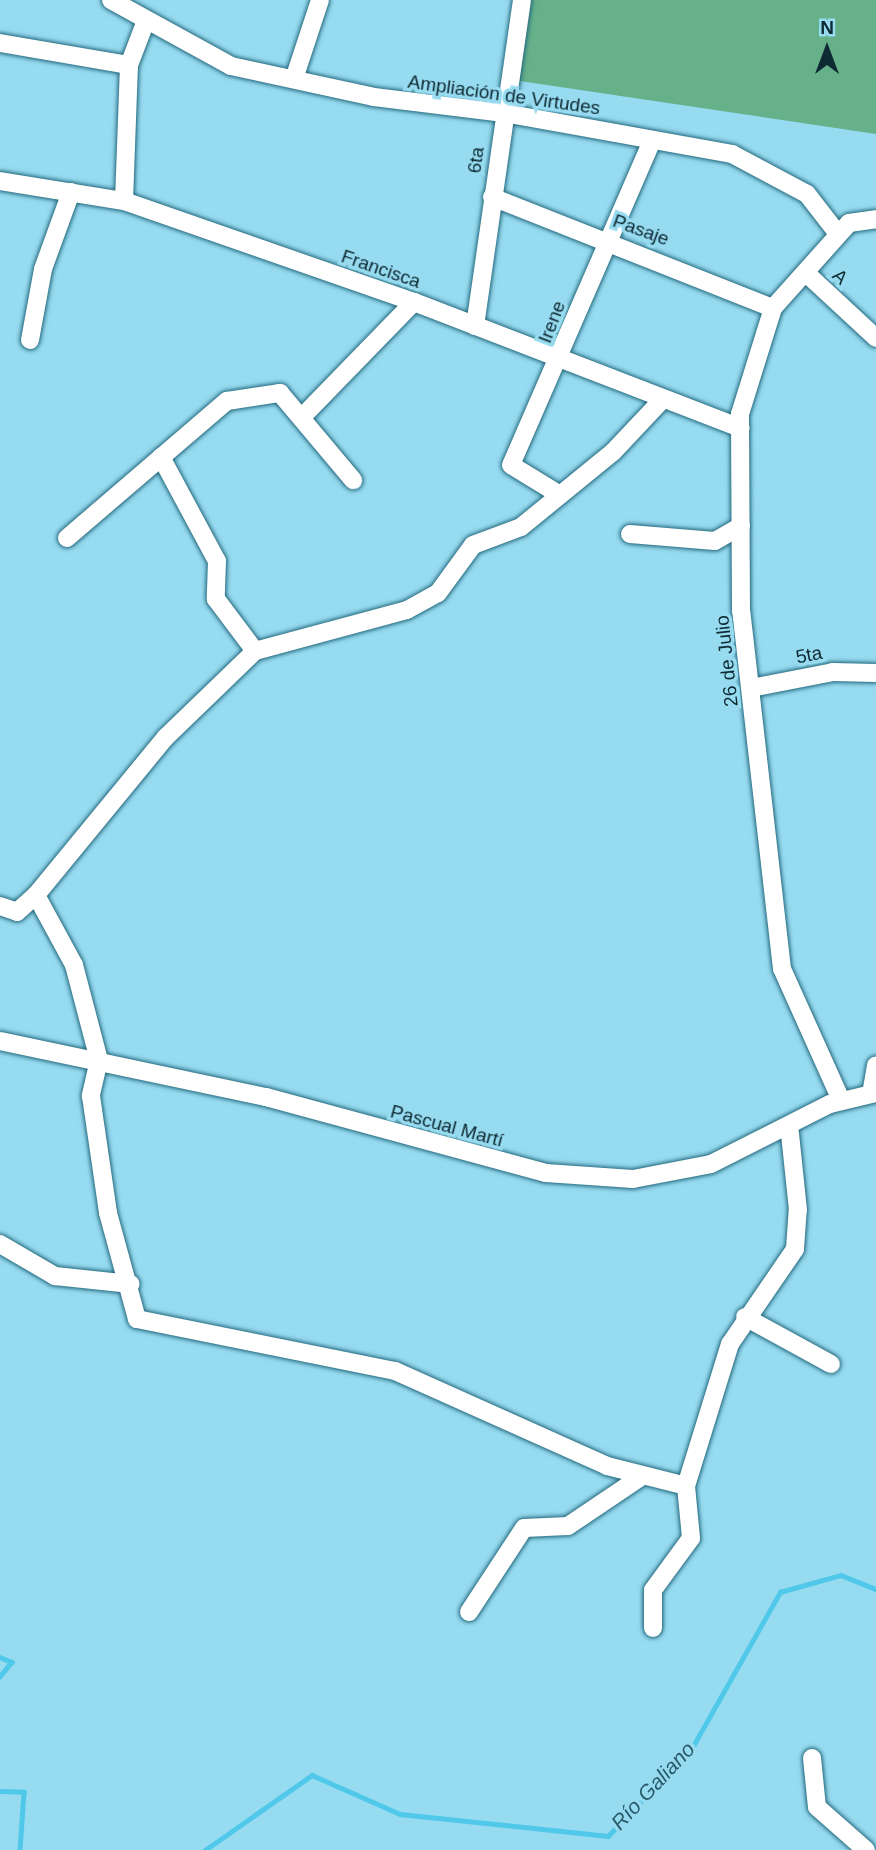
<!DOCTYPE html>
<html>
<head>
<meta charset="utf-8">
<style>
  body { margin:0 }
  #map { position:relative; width:876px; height:1850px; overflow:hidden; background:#97dbf1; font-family:Helvetica,sans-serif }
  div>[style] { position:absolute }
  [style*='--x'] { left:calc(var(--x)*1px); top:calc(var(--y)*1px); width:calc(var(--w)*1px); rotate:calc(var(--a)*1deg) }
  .green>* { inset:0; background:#66b08a }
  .stream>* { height:4.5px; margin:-2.25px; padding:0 2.25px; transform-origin:2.25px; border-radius:2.25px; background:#50c8ea }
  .roads { filter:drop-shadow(0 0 2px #24697d) drop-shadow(0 0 2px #24697d) }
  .minor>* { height:18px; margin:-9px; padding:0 9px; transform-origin:9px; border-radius:9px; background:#fff }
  span { translate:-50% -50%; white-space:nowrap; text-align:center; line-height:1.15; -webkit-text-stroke:7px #97dbf1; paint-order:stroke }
  .street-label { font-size:19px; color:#0e2a32 }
  .water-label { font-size:21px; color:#2a5b6a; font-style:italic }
  .north { position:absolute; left:792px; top:14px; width:70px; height:70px; -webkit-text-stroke:5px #97dbf1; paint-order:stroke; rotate:0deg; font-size:19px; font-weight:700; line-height:28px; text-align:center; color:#0e2a32 }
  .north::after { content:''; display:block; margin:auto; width:24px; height:32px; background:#0e2a32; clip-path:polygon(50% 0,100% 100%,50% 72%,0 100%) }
</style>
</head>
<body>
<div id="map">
  <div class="green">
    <i style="clip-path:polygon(527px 0,876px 0,876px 134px,513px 80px)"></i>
  </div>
  <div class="stream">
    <i style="--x:0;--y:1657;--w:13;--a:23"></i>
    <i style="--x:12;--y:1662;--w:19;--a:129"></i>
    <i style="--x:0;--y:1791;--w:24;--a:2"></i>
    <i style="--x:24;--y:1792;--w:58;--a:93.9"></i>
    <i style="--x:205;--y:1850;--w:131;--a:-35"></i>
    <i style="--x:312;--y:1775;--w:96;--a:23.9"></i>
    <i style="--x:400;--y:1814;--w:209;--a:6"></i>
    <i style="--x:608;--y:1836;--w:124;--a:-46.6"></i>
    <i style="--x:693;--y:1746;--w:177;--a:-60.5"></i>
    <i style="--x:780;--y:1592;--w:63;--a:-15.6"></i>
    <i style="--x:841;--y:1575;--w:38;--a:22"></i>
  </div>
  <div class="roads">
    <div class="minor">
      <i style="--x:111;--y:0;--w:137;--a:28.8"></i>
      <i style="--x:231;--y:66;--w:146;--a:12.2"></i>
      <i style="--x:374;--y:97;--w:131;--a:7"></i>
      <i style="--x:504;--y:113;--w:232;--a:10.2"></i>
      <i style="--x:732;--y:154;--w:85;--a:28.1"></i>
      <i style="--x:807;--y:194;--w:51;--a:52.2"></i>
      <i style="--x:0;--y:43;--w:131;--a:9.7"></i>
      <i style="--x:295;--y:76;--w:80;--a:-71.8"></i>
      <i style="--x:0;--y:181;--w:126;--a:9.2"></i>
      <i style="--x:124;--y:201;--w:307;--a:19.2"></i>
      <i style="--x:414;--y:302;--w:350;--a:21.1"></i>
      <i style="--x:492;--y:197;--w:302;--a:21.6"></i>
      <i style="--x:124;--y:201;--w:136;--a:-87.9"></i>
      <i style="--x:129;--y:65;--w:45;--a:-69.1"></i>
      <i style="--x:807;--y:274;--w:94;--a:42.8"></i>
      <i style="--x:475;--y:326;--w:329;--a:-81.8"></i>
      <i style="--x:30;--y:340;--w:72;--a:-79.6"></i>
      <i style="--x:43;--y:269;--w:82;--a:-70"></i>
      <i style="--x:304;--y:415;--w:158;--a:-45.8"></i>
      <i style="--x:161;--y:457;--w:118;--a:61.7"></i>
      <i style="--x:217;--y:561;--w:38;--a:92"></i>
      <i style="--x:216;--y:599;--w:65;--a:53.1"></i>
      <i style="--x:560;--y:495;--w:57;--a:-148.5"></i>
      <i style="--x:511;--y:465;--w:354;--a:-66.5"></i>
      <i style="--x:630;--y:534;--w:85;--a:4.7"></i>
      <i style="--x:715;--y:541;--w:30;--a:-30"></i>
      <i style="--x:67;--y:538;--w:211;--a:-40.6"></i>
      <i style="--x:227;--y:401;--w:54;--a:-8.6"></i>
      <i style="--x:280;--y:393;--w:114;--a:50"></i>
      <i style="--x:751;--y:688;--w:84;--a:-11"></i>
      <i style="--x:833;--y:672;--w:43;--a:1.3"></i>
      <i style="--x:36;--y:895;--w:80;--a:61.5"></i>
      <i style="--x:74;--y:965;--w:98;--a:75.3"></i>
      <i style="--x:99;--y:1060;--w:37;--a:103"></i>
      <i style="--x:91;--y:1096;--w:118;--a:81.7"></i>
      <i style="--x:108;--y:1213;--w:110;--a:74.7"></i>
      <i style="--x:137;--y:1319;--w:263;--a:11.4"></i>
      <i style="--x:395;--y:1371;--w:232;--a:24.1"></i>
      <i style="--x:607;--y:1466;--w:81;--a:14.2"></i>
      <i style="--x:0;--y:906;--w:18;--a:19"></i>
      <i style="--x:17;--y:912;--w:25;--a:-42"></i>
      <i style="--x:36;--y:895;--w:205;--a:-50.6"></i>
      <i style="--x:166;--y:737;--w:124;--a:-44"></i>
      <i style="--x:255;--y:651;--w:157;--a:-15.1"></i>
      <i style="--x:407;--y:610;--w:35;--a:-29"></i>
      <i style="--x:438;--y:593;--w:59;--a:-53.9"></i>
      <i style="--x:473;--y:545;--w:51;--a:-20.6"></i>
      <i style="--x:521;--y:527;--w:119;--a:-39.2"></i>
      <i style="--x:613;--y:452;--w:73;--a:-46.7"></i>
      <i style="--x:0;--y:1041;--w:272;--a:11.9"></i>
      <i style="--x:266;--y:1097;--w:290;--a:15.2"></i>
      <i style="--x:546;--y:1173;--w:87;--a:3.9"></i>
      <i style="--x:633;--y:1179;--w:79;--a:-10.9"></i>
      <i style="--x:711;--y:1164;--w:133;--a:-26.8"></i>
      <i style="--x:830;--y:1104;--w:47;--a:-13.4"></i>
      <i style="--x:871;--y:1094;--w:29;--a:-80"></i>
      <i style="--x:841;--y:1100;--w:144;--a:-114.2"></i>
      <i style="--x:782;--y:969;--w:360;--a:-96.5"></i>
      <i style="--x:741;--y:611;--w:197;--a:-90.3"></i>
      <i style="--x:740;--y:414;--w:111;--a:-72.7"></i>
      <i style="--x:773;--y:308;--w:114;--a:-48.2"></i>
      <i style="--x:849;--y:223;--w:27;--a:-8"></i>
      <i style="--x:0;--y:1244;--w:64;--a:30.2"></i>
      <i style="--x:55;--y:1276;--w:76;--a:6"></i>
      <i style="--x:745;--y:1317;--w:98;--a:28.7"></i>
      <i style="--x:469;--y:1612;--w:100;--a:-56.8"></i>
      <i style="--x:524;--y:1528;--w:44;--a:-2.6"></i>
      <i style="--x:568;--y:1526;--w:89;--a:-34"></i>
      <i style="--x:653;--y:1628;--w:38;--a:-90"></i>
      <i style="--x:653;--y:1590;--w:64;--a:-53.8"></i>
      <i style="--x:691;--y:1538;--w:52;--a:-95.5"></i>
      <i style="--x:686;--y:1486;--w:149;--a:-72.8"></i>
      <i style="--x:730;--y:1344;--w:115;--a:-55.6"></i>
      <i style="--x:795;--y:1249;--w:39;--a:-86"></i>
      <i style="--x:798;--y:1210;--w:85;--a:-96"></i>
      <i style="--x:812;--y:1758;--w:49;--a:84.2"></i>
      <i style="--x:817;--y:1807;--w:65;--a:41.3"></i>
    </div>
  </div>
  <div class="street-label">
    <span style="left:504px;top:95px;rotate:8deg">Ampliación de Virtudes</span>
    <span style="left:476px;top:160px;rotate:-82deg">6ta</span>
    <span style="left:641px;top:230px;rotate:20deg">Pasaje</span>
    <span style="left:381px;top:269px;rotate:19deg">Francisca</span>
    <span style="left:840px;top:277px;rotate:43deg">A</span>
    <span style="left:552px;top:322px;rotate:-69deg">Irene</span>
    <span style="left:809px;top:655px;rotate:-11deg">5ta</span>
    <span style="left:727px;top:661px;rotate:-96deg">26 de Julio</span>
    <span style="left:447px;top:1126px;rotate:15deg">Pascual Martí</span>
  </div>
  <div class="water-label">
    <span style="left:653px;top:1786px;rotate:-47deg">Río Galiano</span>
  </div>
  <div class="north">N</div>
</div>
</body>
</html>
